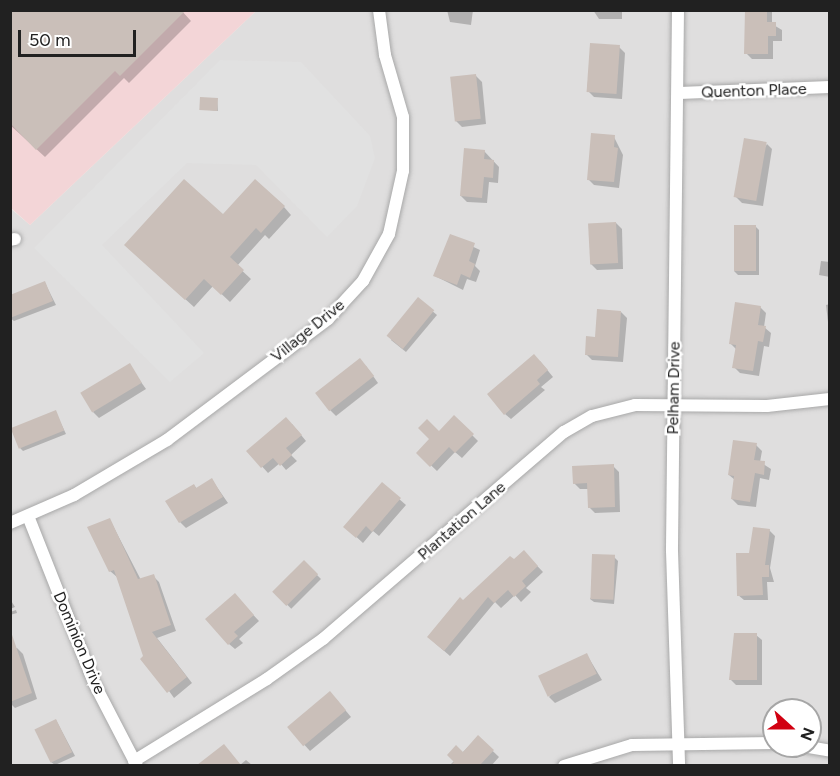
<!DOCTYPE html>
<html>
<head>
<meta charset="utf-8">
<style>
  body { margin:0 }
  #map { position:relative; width:840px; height:776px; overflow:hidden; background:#f2ede7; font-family:Figtree,sans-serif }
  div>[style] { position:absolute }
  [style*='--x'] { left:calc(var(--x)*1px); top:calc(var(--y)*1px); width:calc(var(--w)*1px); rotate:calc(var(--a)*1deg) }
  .residential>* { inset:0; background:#dfdede }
  .commercial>* { inset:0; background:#f3d5d7 }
  .parking>* { inset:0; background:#e1e1e1 }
  .shadow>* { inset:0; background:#0003; transform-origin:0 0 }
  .building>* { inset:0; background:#cabfb9; transform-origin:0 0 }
  .roads { filter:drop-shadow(0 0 2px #a8a8a8) drop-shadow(0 0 2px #a8a8a8) }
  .street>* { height:12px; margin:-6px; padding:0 6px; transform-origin:6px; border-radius:6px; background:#fff }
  span { translate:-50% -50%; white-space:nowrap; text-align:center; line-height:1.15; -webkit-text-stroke:5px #fff; paint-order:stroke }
  .street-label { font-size:16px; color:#212121 }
  .frame { position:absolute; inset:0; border:12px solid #212121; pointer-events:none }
  .north { position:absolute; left:762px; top:698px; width:60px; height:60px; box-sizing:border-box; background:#fff; border:2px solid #a6a6a6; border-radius:50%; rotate:111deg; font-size:16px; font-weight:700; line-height:24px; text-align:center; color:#212121 }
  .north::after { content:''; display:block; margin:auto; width:21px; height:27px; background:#d10011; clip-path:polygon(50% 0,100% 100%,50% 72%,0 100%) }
  .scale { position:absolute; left:18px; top:30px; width:118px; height:27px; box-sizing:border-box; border:3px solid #212121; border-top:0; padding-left:8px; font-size:18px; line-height:21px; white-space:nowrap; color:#212121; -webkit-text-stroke:4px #fff; paint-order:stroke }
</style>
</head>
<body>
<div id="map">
  <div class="residential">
    <i style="clip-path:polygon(evenodd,256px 11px,829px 11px,829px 765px,11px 765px,10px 208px,30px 225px,256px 11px,774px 710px,810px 710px,810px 746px,774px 746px,774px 710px)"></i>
  </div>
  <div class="commercial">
    <i style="clip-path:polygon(11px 11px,256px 11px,30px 225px,11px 208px)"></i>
  </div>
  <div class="parking">
    <i style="clip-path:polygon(220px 60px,301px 62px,370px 136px,375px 158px,357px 206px,327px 237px,256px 165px,187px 163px,102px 245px,204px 353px,170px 382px,34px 248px)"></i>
  </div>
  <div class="shadow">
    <i style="clip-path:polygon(10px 10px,181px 10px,191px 21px,129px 83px,124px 78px,45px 157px,10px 125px)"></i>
    <i style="clip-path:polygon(447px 10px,473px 10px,471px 25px,450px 22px)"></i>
    <i style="clip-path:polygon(593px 10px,622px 10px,622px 19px,599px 19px)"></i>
    <i style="clip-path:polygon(746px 10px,772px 10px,772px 24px,782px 30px,782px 41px,773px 41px,773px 59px,752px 59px,746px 53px)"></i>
    <i style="clip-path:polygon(619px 47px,625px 53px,622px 99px,594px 97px,588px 91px)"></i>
    <i style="clip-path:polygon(476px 76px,482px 82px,486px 124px,462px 127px,456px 121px)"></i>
    <i style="clip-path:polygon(217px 99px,218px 111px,201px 109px)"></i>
    <i style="clip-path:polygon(614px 137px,623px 155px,619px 188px,594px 185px,588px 179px)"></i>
    <i style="clip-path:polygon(767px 144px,772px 149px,763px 206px,742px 203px,736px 197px)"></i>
    <i style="clip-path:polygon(484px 151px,499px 167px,498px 183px,489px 182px,487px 203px,467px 202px,461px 196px)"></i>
    <i style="clip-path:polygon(284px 207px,291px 215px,269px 239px,265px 235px,237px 266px,251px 279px,230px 302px,213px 286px,194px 307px,134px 253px,224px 217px)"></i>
    <i style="clip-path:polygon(616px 223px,622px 229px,623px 269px,597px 270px,591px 264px)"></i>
    <i style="clip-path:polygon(756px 227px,759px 230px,759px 275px,738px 275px,734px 271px)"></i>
    <i style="clip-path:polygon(450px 236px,480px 250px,475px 266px,480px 271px,476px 282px,467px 279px,463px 290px,435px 276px)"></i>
    <i style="clip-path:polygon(821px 261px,830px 262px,830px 277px,819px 275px)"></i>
    <i style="clip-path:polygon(45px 283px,56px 305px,14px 321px,10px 318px)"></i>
    <i style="clip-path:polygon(418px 299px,437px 315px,406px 352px,391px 340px)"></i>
    <i style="clip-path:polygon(830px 304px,830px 339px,826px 305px)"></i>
    <i style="clip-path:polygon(760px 307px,766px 313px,764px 327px,771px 333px,769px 347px,764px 346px,759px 376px,740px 373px,734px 367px,737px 350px,730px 343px)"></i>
    <i style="clip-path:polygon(621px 312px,627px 318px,623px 362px,592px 360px,586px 354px)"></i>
    <i style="clip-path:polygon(540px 361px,553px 377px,541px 387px,545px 390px,511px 419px,505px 414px)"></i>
    <i style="clip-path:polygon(129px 365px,146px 389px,99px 418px,93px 412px)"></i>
    <i style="clip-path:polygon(366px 366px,378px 383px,336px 416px,330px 410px)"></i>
    <i style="clip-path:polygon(55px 411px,66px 434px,23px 451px,19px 447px)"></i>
    <i style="clip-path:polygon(454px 417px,478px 441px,462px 458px,455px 452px,437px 471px,418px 453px)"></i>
    <i style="clip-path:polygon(292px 424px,306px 441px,291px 455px,297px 461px,286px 470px,280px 463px,268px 473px,248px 451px)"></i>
    <i style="clip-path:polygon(756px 445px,762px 451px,760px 462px,771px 469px,769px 480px,760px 478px,756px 507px,738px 505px,732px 499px,735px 480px,729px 475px)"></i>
    <i style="clip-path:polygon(613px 466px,619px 472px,620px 512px,595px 513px,589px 507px,589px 489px,580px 489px,574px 483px)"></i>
    <i style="clip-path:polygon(212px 480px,228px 503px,186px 528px,180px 522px,194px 485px,197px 489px)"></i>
    <i style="clip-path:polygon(382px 484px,406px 505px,379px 536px,373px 531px,363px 543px,351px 532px)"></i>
    <i style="clip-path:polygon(110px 520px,141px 580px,153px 576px,159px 582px,176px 631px,157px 638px,192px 683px,174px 698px,145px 657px,117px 577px,110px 571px)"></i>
    <i style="clip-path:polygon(769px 530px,775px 536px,770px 568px,774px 582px,767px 582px,768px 600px,744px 600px,738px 595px,751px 555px)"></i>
    <i style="clip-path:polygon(524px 552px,543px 572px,526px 588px,531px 592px,521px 602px,515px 595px,501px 608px,495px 602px,450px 656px,435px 643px,463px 602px)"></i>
    <i style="clip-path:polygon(614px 557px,618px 561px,614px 604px,594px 602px,590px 599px)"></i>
    <i style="left:304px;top:562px;width:24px;height:42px;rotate:45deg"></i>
    <i style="clip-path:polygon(10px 599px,15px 607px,10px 609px)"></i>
    <i style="clip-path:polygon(240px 601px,259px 621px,239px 639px,243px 643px,235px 649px,229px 644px)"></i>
    <i style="clip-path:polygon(16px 610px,17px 613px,10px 615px,10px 612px)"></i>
    <i style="clip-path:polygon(756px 635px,762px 640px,762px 685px,736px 685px,730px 679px)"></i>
    <i style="clip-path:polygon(17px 648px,23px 654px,37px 699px,15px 708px,10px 703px,10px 651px)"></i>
    <i style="clip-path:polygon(587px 655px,602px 680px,555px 703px,549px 697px)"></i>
    <i style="clip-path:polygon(336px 699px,351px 717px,310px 751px,289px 728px)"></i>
    <i style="clip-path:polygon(56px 720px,75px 756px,55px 765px,51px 762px)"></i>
    <i style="clip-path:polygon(478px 737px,499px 757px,491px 766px,449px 766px)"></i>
    <i style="clip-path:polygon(229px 752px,240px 765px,246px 760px,252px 765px,208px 766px,205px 761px)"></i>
  </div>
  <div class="building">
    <i style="clip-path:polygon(10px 10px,186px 10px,120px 76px,115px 71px,36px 150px,10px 123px)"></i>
    <i style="clip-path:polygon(745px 10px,767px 10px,767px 22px,776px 22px,776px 36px,768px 36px,768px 54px,744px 54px)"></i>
    <i style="left:590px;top:43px;width:30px;height:49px;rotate:4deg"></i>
    <i style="left:476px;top:74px;width:45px;height:26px;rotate:84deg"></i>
    <i style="left:200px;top:97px;width:18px;height:13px;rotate:3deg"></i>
    <i style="clip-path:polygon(591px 133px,615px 135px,614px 147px,618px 148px,614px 182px,587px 180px)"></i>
    <i style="left:744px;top:138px;width:23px;height:60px;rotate:10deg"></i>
    <i style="clip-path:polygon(464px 148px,485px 150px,484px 159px,494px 160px,493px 178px,484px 177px,482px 198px,460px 196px)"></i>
    <i style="clip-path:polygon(184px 179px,223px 214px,255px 179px,285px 206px,261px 233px,256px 228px,230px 257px,244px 270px,221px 295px,204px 279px,185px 300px,124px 245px)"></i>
    <i style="left:616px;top:222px;width:41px;height:28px;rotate:87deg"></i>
    <i style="left:734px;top:225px;width:22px;height:46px"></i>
    <i style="clip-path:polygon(450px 234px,475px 243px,469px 261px,475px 264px,470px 278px,461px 274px,457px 285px,433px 276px)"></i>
    <i style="clip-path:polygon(45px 281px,53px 301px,10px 318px,10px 295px)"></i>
    <i style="left:418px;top:297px;width:21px;height:50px;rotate:39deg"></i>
    <i style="clip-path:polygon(735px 302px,761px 306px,758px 325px,766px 326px,763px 342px,758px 341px,753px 371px,732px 368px,736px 345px,729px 344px)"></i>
    <i style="clip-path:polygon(597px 309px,621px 311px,618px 357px,585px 355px,586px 336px,595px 337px)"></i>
    <i style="clip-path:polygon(534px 354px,548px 370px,537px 380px,540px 384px,504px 415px,487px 394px)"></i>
    <i style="left:360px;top:358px;width:23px;height:57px;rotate:52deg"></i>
    <i style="left:130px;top:363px;width:23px;height:58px;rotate:59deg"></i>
    <i style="left:56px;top:410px;width:22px;height:49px;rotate:68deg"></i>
    <i style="clip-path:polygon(454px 415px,474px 434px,455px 453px,449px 447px,430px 467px,416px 453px,429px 439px,418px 428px,427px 419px,439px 431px)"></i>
    <i style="clip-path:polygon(286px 417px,302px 435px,286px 448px,292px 455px,280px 466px,273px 458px,261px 468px,246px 451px)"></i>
    <i style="clip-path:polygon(733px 440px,757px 443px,754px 460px,765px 461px,764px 475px,755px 473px,750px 502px,731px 499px,734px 476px,728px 475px)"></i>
    <i style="clip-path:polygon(614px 464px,615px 507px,588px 508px,587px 483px,573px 484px,572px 466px)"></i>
    <i style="clip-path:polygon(212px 478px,223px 497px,179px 523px,165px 501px,194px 484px,196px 488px)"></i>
    <i style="clip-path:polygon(382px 482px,401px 498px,372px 532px,366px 526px,356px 538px,343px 527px)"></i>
    <i style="clip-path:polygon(110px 518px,138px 579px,154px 574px,171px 625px,152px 632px,187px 677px,167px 693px,140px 659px,143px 656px,114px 570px,109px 572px,87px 527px)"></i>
    <i style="clip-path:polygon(753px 527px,770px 529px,765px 565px,769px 565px,769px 577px,762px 577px,763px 595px,737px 596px,736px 553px,749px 553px)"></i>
    <i style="clip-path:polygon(524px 550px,538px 566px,522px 581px,526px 586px,514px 597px,508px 590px,494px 603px,488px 597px,444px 651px,427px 637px,460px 597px,463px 600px,510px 556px,514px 559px)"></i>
    <i style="left:592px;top:554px;width:23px;height:45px;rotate:2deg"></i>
    <i style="left:304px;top:560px;width:20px;height:45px;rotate:45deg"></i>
    <i style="clip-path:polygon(235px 593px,254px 615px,234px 632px,238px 636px,228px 645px,205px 619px)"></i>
    <i style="clip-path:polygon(10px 629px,32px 693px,10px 702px)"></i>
    <i style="clip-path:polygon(734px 633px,757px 633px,757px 680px,729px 680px)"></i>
    <i style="left:587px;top:653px;width:23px;height:54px;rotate:65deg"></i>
    <i style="left:330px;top:691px;width:25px;height:56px;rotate:50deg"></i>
    <i style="left:56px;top:719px;width:37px;height:24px;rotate:64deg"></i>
    <i style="clip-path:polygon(478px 735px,494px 750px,480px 765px,451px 765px,454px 762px,447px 755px,456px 745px,463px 752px)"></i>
    <i style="clip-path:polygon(224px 744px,241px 765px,197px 765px)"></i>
  </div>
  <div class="roads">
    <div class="street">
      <i style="--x:678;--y:10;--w:541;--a:90.64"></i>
      <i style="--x:672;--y:551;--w:215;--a:88.1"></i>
      <i style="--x:679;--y:93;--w:151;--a:-2.3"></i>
      <i style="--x:10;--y:240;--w:5;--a:-11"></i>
      <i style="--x:28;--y:516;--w:180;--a:68.4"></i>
      <i style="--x:94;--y:683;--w:93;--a:62.6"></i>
      <i style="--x:10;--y:523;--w:70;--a:-23.6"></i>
      <i style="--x:74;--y:495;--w:108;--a:-30.6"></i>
      <i style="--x:167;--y:440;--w:201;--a:-36.9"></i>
      <i style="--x:328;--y:319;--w:52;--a:-47.4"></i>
      <i style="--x:363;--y:281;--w:54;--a:-61"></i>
      <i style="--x:389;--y:234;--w:65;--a:-77.5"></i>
      <i style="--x:403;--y:171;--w:54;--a:-90"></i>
      <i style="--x:403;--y:117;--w:65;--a:-106.2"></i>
      <i style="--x:385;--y:55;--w:45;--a:-97.6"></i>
      <i style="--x:803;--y:746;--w:27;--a:10"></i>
      <i style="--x:134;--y:761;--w:156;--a:-31.7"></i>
      <i style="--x:267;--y:679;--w:69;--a:-35.5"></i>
      <i style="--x:323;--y:639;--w:318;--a:-40.7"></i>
      <i style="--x:564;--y:432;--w:32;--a:-30"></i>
      <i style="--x:592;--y:416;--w:44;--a:-14.3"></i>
      <i style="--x:635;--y:405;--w:132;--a:0.4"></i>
      <i style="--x:767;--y:406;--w:63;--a:-6.3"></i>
      <i style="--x:564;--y:766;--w:71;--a:-17.2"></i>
      <i style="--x:632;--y:745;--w:142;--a:-0.8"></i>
    </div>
  </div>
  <div class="street-label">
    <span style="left:754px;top:91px;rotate:-2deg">Quenton Place</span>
    <span style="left:308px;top:331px;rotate:-39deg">Village Drive</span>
    <span style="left:674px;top:388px;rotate:-89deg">Pelham Drive</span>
    <span style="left:462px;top:521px;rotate:-41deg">Plantation Lane</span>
    <span style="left:79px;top:643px;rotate:67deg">Dominion Drive</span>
  </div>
  <div class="frame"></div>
  <div class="north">N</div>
  <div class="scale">50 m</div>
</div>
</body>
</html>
